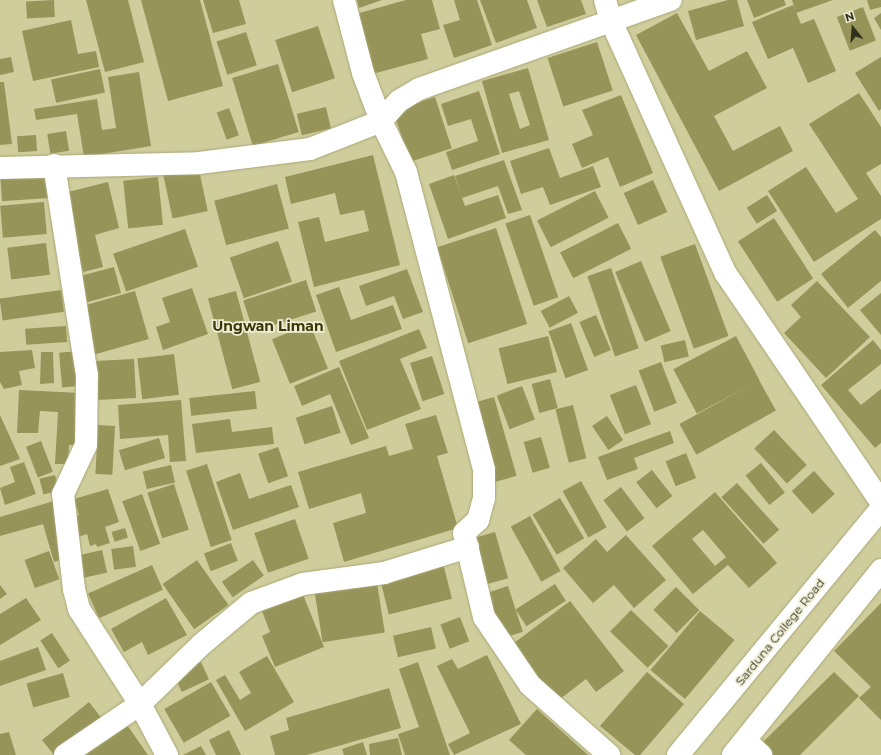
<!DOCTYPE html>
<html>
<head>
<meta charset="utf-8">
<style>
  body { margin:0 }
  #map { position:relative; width:881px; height:755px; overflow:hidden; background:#cfcd9c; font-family:Montserrat,sans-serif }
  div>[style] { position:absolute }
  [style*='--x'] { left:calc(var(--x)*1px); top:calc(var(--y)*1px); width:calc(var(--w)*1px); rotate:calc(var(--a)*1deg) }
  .building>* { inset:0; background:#979459; transform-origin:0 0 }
  .roads { filter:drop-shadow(0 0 1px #a9a776) drop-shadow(0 0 1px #a9a776) }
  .minor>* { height:22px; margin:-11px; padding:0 11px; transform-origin:11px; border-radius:11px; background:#fff }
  span { translate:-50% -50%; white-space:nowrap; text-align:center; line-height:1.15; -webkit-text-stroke:3.5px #edecd4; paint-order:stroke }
  .street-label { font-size:12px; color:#31301c }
  .quarter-label { font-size:14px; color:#393504; font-weight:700 }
  .north { position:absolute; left:833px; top:8px; width:40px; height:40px; -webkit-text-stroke:3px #edecd4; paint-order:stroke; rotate:343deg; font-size:11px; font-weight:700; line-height:16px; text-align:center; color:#31301c }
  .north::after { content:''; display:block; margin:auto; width:14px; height:18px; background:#31301c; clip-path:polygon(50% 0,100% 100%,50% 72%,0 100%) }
</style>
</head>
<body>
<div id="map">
  <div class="building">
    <i style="left:54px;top:0;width:17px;height:28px;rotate:87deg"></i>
    <i style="clip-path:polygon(86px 0,128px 0,144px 62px,105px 72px)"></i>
    <i style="clip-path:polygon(141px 0,200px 0,223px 86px,168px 101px)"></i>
    <i style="clip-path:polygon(203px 0,239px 0,246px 24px,213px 33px)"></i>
    <i style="clip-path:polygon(357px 0,382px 0,359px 8px)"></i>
    <i style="clip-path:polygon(406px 0,432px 0,440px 29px,421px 34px,428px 59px,365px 76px,349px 16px)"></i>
    <i style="clip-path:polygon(454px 0,477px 0,492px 45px,454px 58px,443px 25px,460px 20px)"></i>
    <i style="clip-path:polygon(480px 0,527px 0,537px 28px,496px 43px)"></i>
    <i style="clip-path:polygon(537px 0,581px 0,586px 14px,547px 27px)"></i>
    <i style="clip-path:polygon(728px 0,737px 0,744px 26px,696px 40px,688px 11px)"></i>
    <i style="clip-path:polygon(747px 0,784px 0,786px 5px,754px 18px)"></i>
    <i style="clip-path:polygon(792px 0,833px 0,796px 13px)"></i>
    <i style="clip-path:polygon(867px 0,881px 0,881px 7px,870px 10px)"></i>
    <i style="clip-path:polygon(793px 5px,801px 24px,814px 19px,836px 71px,808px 83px,793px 48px,768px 59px,752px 22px)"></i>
    <i style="left:863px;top:7px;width:36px;height:28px;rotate:69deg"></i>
    <i style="clip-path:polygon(677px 13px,709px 71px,747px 51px,767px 88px,714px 116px,733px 151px,780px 126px,793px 151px,719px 191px,636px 35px)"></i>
    <i style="clip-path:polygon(881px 13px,881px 30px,874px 18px)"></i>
    <i style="clip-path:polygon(71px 20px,78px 54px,96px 51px,99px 67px,33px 81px,22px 31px)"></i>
    <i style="left:318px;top:26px;width:55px;height:45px;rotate:72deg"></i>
    <i style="left:246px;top:32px;width:35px;height:31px;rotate:72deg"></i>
    <i style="left:597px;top:42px;width:51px;height:52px;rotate:72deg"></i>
    <i style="clip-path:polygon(11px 57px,14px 72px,0 75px,0 59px)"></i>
    <i style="clip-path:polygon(881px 57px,881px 109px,879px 111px,855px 73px)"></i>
    <i style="left:278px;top:64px;width:71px;height:48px;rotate:73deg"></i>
    <i style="clip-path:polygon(evenodd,528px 68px,549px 140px,502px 153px,482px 81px,528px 68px,519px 91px,530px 125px,520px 129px,509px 94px,519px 91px)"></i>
    <i style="left:100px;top:69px;width:24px;height:50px;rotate:78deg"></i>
    <i style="clip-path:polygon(139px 72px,151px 146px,84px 157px,77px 114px,36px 120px,34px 109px,97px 99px,102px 130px,116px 128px,108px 77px)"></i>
    <i style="clip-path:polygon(0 82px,4px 82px,12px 144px,0 145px)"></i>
    <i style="clip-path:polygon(479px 91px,500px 154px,452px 170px,446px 152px,478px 141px,471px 119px,448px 126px,441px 104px)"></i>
    <i style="clip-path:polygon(859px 93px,881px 127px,881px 164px,866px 173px,881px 196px,881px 219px,814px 262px,768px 191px,806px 167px,836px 213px,858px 199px,809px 124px)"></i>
    <i style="clip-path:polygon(621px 95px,653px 173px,620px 187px,608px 157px,582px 168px,572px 144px,593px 135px,582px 110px)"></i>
    <i style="left:435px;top:97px;width:54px;height:44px;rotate:72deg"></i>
    <i style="left:326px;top:107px;width:22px;height:30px;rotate:77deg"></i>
    <i style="left:229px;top:108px;width:29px;height:13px;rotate:70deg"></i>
    <i style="left:66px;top:131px;width:20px;height:19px;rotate:81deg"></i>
    <i style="left:36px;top:135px;width:16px;height:19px;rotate:86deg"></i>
    <i style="clip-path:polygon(549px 148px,560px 178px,593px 166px,601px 187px,550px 205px,543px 187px,521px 194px,510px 161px)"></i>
    <i style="clip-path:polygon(373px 155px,400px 265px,314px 287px,298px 222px,319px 217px,325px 242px,369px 231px,364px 210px,340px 215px,335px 193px,291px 204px,285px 177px)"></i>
    <i style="clip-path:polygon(504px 160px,522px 210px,508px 214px,498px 186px,462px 198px,465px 206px,498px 195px,506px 218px,448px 239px,429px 184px,454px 175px,461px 194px,455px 176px)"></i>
    <i style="left:198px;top:165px;width:47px;height:36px;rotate:78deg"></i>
    <i style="left:46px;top:170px;width:28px;height:46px;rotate:86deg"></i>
    <i style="left:158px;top:177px;width:48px;height:35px;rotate:84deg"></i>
    <i style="left:653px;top:180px;width:35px;height:32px;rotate:66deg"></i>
    <i style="clip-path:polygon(108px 182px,119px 228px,95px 235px,103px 267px,83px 272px,64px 193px)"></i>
    <i style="left:277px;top:184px;width:46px;height:65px;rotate:75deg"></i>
    <i style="left:595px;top:191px;width:30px;height:65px;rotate:63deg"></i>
    <i style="left:767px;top:195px;width:19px;height:24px;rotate:58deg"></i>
    <i style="left:44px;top:202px;width:32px;height:44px;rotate:85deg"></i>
    <i style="left:530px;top:215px;width:87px;height:26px;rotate:71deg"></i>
    <i style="left:774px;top:218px;width:72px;height:43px;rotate:57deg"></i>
    <i style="left:618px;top:223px;width:29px;height:65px;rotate:63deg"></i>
    <i style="left:496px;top:228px;width:101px;height:62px;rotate:72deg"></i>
    <i style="left:185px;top:229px;width:40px;height:76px;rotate:71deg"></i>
    <i style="clip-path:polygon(875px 230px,881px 237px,881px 281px,848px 308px,821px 274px)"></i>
    <i style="left:278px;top:241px;width:43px;height:51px;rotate:71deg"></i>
    <i style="left:46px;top:243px;width:32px;height:39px;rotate:83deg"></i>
    <i style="left:695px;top:244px;width:98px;height:37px;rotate:70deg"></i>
    <i style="left:641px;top:261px;width:76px;height:28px;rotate:67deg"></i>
    <i style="left:114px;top:267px;width:27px;height:37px;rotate:75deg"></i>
    <i style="left:611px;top:268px;width:85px;height:25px;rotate:71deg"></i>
    <i style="clip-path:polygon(407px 269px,423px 312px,403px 319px,394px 296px,366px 306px,359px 286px)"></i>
    <i style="left:306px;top:280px;width:33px;height:66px;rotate:72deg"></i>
    <i style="clip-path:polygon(817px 281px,870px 337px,826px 378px,784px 333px,801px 317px,791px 305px)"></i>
    <i style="clip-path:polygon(339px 287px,351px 320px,393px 305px,402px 329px,336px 352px,316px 295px)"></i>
    <i style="clip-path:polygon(192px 288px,208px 334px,163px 350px,156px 327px,170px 322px,162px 298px)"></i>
    <i style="left:61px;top:290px;width:22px;height:62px;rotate:82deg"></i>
    <i style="left:135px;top:291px;width:50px;height:59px;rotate:74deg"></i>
    <i style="left:236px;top:291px;width:94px;height:29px;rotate:75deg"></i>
    <i style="clip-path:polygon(881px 293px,881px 335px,860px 310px)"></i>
    <i style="left:569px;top:296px;width:19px;height:32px;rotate:62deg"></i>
    <i style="left:596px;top:315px;width:38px;height:18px;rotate:67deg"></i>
    <i style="left:571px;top:323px;width:50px;height:24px;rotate:70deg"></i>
    <i style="left:310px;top:324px;width:48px;height:41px;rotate:68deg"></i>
    <i style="left:66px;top:326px;width:16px;height:41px;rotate:86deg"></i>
    <i style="clip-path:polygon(419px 329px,427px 348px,400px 359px,421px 409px,367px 430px,339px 361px)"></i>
    <i style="left:548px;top:336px;width:37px;height:51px;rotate:76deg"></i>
    <i style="left:736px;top:336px;width:50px;height:71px;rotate:62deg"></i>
    <i style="left:685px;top:340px;width:17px;height:25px;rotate:77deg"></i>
    <i style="clip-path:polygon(873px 340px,881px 350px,881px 364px,848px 390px,861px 405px,881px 389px,881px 443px,875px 448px,821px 385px)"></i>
    <i style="clip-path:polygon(32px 350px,35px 368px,19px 371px,22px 385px,4px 389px,0 382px,0 352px)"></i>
    <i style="left:78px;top:351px;width:35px;height:19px;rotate:85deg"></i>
    <i style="clip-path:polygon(41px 352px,53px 352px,54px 383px,40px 384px)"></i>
    <i style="left:174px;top:354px;width:41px;height:37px;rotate:83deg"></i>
    <i style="left:432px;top:356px;width:40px;height:23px;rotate:72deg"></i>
    <i style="left:134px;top:359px;width:39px;height:39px;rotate:87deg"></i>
    <i style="left:661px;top:362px;width:44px;height:24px;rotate:69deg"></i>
    <i style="clip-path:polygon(339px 367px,369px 438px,351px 445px,330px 394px,302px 406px,294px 386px)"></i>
    <i style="left:550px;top:379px;width:30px;height:19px;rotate:75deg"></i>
    <i style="left:759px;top:380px;width:35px;height:91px;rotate:61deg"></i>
    <i style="left:636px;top:385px;width:42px;height:28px;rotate:69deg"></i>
    <i style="left:522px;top:386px;width:36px;height:27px;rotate:69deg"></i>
    <i style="clip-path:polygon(19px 390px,81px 393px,79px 445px,69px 445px,68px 464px,55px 464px,58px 412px,40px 411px,38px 433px,17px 433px)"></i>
    <i style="left:255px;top:391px;width:18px;height:66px;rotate:84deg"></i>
    <i style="left:494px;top:397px;width:82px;height:27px;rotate:74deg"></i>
    <i style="clip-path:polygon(181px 400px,186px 461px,170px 462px,168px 435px,120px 439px,118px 405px)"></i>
    <i style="left:573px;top:405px;width:55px;height:18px;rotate:76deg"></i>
    <i style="left:332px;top:406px;width:28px;height:38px;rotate:72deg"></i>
    <i style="clip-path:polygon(0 415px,20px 459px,0 466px)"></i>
    <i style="clip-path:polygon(436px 415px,448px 453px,437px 456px,458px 528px,344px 562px,333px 523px,366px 513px,361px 493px,309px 509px,298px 472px,386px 446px,389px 456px,413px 449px,405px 424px)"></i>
    <i style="left:607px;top:416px;width:29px;height:18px;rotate:56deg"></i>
    <i style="clip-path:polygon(230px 419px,232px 432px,272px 427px,274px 444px,196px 453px,192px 424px)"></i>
    <i style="left:98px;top:425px;width:17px;height:49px;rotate:3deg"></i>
    <i style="left:774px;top:430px;width:48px;height:27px;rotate:47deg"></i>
    <i style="clip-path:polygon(670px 431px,674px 443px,634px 458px,638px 469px,607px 480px,598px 457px)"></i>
    <i style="left:541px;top:437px;width:32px;height:18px;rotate:74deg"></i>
    <i style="left:159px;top:438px;width:21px;height:42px;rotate:73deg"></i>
    <i style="left:41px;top:441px;width:33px;height:16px;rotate:69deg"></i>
    <i style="left:278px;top:447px;width:31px;height:21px;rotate:71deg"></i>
    <i style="left:686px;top:453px;width:27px;height:22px;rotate:68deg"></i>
    <i style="clip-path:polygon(24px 462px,36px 494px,5px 505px,0 488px,15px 482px,10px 467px)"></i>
    <i style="left:761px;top:463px;width:38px;height:20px;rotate:51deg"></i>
    <i style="left:207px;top:464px;width:80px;height:22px;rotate:72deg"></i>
    <i style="left:171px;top:465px;width:18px;height:29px;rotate:77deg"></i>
    <i style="left:652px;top:470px;width:33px;height:20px;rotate:52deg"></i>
    <i style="left:814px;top:471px;width:31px;height:30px;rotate:48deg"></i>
    <i style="clip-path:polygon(240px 473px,249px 499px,291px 485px,299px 507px,233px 530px,216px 482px)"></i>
    <i style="left:55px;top:475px;width:16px;height:16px;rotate:76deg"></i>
    <i style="left:581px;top:481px;width:53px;height:21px;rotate:61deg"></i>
    <i style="left:737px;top:483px;width:63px;height:21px;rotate:48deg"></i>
    <i style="left:174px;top:484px;width:48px;height:28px;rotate:72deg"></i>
    <i style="left:621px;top:487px;width:39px;height:22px;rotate:53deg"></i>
    <i style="clip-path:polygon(108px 489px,119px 522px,105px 527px,110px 543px,97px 547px,96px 544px,90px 546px,87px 534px,78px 537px,72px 517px,79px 515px,74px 499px)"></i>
    <i style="clip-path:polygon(evenodd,715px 492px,777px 563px,749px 588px,728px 565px,693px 594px,652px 546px,715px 492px,703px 530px,726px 557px,715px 566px,692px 539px,703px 530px)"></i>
    <i style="left:142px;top:494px;width:53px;height:21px;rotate:70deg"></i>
    <i style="left:560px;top:498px;width:47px;height:32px;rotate:59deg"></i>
    <i style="clip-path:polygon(54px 501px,70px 557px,54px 562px,43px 524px,0 536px,0 517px)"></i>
    <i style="left:530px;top:516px;width:63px;height:22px;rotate:61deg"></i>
    <i style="left:295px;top:519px;width:42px;height:43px;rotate:71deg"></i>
    <i style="left:125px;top:528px;width:10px;height:14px;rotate:73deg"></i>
    <i style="left:495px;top:532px;width:48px;height:28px;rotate:74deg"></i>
    <i style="clip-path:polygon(626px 535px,666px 580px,634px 608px,614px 585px,593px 603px,563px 568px,596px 539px,607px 552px)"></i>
    <i style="left:231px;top:543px;width:19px;height:29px;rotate:69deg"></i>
    <i style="left:133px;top:546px;width:21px;height:22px;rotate:82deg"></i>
    <i style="left:102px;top:550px;width:23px;height:27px;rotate:77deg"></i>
    <i style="left:49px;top:551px;width:30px;height:26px;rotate:70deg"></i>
    <i style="left:442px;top:559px;width:41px;height:65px;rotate:76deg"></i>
    <i style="left:197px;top:560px;width:55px;height:42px;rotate:55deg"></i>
    <i style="left:253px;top:560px;width:19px;height:38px;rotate:55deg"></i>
    <i style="left:152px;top:565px;width:27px;height:70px;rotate:66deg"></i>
    <i style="left:377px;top:583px;width:50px;height:63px;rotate:81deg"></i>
    <i style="left:555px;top:584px;width:20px;height:47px;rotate:57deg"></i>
    <i style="clip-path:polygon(0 585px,7px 594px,0 599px)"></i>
    <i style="left:508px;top:586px;width:48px;height:24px;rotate:72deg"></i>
    <i style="clip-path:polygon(300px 587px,324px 647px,275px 667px,262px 636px,270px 632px,259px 603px)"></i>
    <i style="left:676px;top:587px;width:33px;height:32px;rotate:45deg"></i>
    <i style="clip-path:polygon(26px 598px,41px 620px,0 645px,0 614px)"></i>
    <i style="clip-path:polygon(166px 598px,187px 635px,148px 655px,142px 642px,124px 652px,111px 629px)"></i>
    <i style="clip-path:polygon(570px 601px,624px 671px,596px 692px,586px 679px,555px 703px,510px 646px)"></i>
    <i style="clip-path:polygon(881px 603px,881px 720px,859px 698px,871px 687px,834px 651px)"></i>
    <i style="left:631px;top:610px;width:52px;height:30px;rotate:44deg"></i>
    <i style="left:700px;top:611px;width:45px;height:77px;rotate:40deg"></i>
    <i style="left:460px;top:617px;width:26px;height:21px;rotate:69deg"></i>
    <i style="left:431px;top:627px;width:22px;height:39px;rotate:77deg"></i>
    <i style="left:52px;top:633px;width:33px;height:14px;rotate:57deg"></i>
    <i style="clip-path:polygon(38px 647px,46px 670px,0 686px,0 661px)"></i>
    <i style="clip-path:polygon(487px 655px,521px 724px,454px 755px,448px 744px,470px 733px,437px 666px,452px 659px,458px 669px)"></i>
    <i style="clip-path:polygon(267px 656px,294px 702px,245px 731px,216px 680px,225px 675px,240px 700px,251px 693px,239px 672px)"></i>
    <i style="left:201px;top:662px;width:19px;height:30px;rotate:65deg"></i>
    <i style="clip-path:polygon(418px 662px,450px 755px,405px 755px,398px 734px,419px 727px,399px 669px)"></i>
    <i style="clip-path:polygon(647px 672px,684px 704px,640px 755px,635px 755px,600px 726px)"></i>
    <i style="clip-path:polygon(834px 672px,859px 696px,800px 755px,764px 755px,757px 748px)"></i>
    <i style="left:63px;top:673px;width:25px;height:38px;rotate:74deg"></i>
    <i style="left:211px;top:682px;width:39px;height:54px;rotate:60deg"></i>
    <i style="clip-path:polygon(389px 688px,401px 728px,307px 755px,275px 755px,270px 736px,289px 730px,286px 718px)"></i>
    <i style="clip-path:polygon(89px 702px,103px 720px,60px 755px,54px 755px,42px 740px)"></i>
    <i style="clip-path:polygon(537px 709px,588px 755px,526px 755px,509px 740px)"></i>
    <i style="clip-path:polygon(127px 725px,148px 755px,83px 755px)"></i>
    <i style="clip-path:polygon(229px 730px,241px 755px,216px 755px,209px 740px)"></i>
    <i style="clip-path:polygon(9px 732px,16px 755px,0 755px,0 734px)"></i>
    <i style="clip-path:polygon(398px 738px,402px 755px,370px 755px,369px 744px)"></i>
    <i style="clip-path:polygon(363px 742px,367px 755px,344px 755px,342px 749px)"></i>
    <i style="clip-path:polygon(201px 746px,206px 755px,183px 755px)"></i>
  </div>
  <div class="roads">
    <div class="minor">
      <i style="--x:344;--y:0;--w:75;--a:75.4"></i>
      <i style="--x:363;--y:73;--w:51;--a:69.4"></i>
      <i style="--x:381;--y:121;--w:57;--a:63.9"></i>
      <i style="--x:406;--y:172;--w:308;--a:75.3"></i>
      <i style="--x:484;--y:470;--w:28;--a:90"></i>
      <i style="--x:484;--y:498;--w:23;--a:105"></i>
      <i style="--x:478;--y:520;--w:19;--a:137"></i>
      <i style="--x:464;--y:533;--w:86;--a:76.6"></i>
      <i style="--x:484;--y:617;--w:82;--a:55.9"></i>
      <i style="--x:530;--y:685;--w:106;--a:41.5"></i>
      <i style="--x:605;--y:0;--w:22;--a:74"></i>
      <i style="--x:611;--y:21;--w:278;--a:65.6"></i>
      <i style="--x:726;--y:274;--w:276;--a:55.8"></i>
      <i style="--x:54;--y:165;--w:213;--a:81.1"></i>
      <i style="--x:87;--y:375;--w:70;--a:90.8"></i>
      <i style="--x:86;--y:445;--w:54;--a:115.1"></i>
      <i style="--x:63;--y:494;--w:96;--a:83.4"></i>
      <i style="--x:74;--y:589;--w:21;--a:76"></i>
      <i style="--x:79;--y:609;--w:113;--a:57.3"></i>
      <i style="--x:140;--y:704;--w:58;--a:62.1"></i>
      <i style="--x:0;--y:168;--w:199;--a:-1.4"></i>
      <i style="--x:199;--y:163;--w:112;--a:-7.2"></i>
      <i style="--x:310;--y:149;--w:76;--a:-21.5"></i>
      <i style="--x:381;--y:121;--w:27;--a:-48"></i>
      <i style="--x:399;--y:101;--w:23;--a:-31"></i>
      <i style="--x:419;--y:89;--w:267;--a:-19.5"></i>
      <i style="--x:746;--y:741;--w:21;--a:43"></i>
      <i style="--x:65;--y:755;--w:91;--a:-34.2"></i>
      <i style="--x:140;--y:704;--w:86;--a:-44.1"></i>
      <i style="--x:202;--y:644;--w:64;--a:-39.9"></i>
      <i style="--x:251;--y:603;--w:55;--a:-20.1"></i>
      <i style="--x:303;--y:584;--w:82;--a:-7.7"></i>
      <i style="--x:384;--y:573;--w:88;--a:-17.2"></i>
      <i style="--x:678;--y:755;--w:319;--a:-50.5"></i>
      <i style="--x:733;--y:755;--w:237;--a:-51.3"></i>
    </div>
  </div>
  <div class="street-label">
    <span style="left:780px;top:632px;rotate:-51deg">Sarduna College Road</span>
  </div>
  <div class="quarter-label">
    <span style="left:268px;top:326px">Ungwan Liman</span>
  </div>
  <div class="north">N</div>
</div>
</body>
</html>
